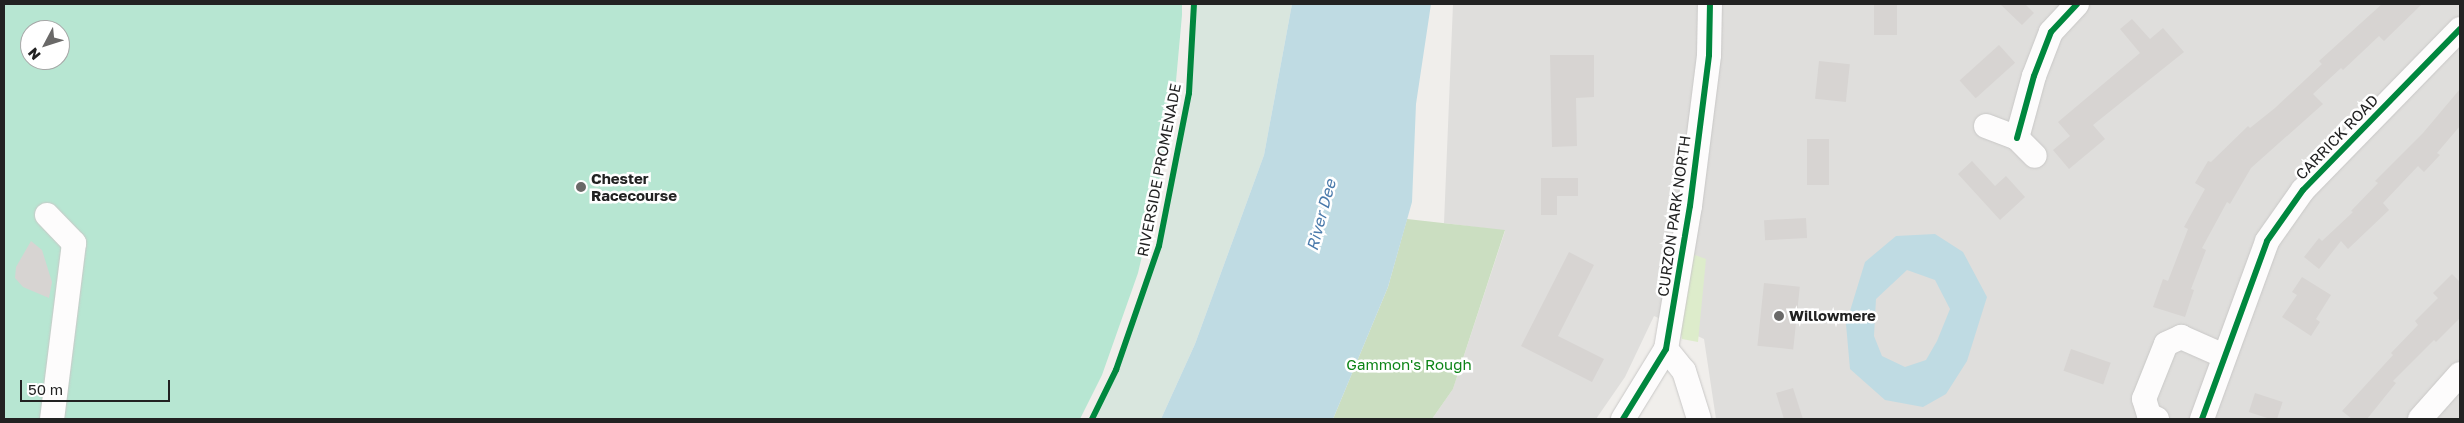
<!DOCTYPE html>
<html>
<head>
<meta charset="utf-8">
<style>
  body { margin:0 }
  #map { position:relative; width:2464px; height:423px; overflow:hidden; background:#f0eeeb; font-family:"Golos Text",sans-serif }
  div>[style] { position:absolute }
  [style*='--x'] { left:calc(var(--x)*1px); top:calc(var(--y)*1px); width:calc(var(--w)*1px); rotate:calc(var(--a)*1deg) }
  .residential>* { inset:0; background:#dfdedc }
  .grass>* { inset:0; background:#ddeccb }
  .forest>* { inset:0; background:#cbdec1 }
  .wetland>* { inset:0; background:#d9e6de }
  .pitch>* { inset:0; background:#b7e6d2 }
  .water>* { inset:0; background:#bfdbe3 }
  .building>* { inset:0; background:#d7d4d2; transform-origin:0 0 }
  .roads { filter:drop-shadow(0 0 1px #c9c8c7) drop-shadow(0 0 1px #c9c8c7) }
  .minor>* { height:24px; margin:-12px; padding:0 12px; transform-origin:12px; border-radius:12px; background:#fdfcfc }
  .cycleway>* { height:6px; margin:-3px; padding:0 3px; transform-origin:3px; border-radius:3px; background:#00873e }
  .dots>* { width:14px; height:14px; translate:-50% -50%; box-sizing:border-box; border:2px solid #fff; border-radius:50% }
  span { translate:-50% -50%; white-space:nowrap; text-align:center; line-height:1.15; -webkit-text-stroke:5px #fff; paint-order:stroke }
  .street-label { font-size:15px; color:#222 }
  .poi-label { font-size:15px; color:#222; font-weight:700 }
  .left { translate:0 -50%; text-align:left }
  .park-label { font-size:15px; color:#0c8416 }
  .water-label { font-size:16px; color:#4a7aab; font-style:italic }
  .frame { position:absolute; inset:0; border:5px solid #222; pointer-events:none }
  .north { position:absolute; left:20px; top:20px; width:50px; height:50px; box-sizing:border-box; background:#fff; border:1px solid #a7a7a7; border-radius:50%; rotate:230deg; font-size:14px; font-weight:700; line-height:20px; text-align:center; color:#222 }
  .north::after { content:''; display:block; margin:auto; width:18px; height:22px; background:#6a6968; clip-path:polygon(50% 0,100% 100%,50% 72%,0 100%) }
  .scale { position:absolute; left:20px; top:380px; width:150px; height:22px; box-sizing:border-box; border:2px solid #222; border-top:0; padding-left:6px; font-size:15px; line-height:18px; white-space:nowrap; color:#222; -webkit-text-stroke:4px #fff; paint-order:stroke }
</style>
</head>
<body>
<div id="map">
  <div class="residential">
    <i style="clip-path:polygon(1453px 4px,2460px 4px,2460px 419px,1716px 419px,1704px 339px,1654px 316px,1625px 377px,1596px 419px,1432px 419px,1453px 389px,1505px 231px,1444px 223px)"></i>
  </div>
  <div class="grass">
    <i style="clip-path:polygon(1692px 254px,1706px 259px,1698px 342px,1682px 339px,1677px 315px)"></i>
  </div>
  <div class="forest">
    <i style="clip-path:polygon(1407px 219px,1505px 230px,1453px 389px,1432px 419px,1333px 419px,1388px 287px)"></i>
  </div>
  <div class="wetland">
    <i style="clip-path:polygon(1194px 4px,1292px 4px,1264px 155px,1195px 344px,1161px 419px,1092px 419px,1116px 370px,1159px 246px,1189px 93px)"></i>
  </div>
  <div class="pitch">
    <i style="clip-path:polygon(evenodd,4px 4px,1182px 4px,1182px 15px,1174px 103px,1164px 162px,1138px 273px,1102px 375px,1080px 419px,4px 419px,4px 4px,30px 30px,60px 30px,60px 60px,30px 60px,30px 30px)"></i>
  </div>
  <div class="water">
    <i style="clip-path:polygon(1292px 4px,1431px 4px,1416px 104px,1412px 202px,1388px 287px,1333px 419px,1161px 419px,1195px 344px,1264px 155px)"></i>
    <i style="clip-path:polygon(evenodd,1935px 234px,1963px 252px,1987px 297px,1967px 361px,1946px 394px,1923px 407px,1885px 400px,1850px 369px,1846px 324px,1865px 262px,1896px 236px,1935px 234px,1907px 270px,1935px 280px,1950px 309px,1937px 341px,1926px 360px,1905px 367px,1882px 356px,1874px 336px,1876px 299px,1907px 270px)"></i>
  </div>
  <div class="building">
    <i style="left:1874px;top:4px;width:23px;height:31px"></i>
    <i style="clip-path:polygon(2000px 4px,2025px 4px,2034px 13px,2022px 25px)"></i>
    <i style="clip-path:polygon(2382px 4px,2422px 4px,2384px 41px,2379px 36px,2343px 70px,2341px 68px,2313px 94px,2323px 104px,2251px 168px,2230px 204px,2227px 202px,2202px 248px,2206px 250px,2191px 289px,2194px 290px,2185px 317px,2153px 307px,2163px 279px,2168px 281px,2188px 229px,2184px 227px,2205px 189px,2195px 183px,2208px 161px,2211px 162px,2248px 126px,2250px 128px,2275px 108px,2322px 64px,2319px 61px)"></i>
    <i style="clip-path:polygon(2132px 19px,2150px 39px,2163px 28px,2184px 52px,2093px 125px,2105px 139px,2069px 169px,2053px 150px,2070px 136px,2058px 122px,2140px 53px,2120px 29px)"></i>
    <i style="left:1999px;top:45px;width:24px;height:53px;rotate:48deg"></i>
    <i style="clip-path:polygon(1550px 55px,1594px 55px,1594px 97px,1576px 98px,1577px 146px,1552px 147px)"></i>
    <i style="left:1819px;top:61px;width:31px;height:38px;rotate:6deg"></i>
    <i style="clip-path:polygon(2460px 89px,2460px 126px,2437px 153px,2440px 155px,2424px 172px,2418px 166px,2383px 203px,2389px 210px,2348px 249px,2341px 241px,2319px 269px,2304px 257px,2319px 238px,2322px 241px,2353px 212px,2351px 211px,2378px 183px,2375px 181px,2423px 133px)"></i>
    <i style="left:1807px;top:139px;width:22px;height:46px"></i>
    <i style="clip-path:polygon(1972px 161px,1995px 186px,2006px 176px,2025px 197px,2000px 220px,1958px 174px)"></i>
    <i style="clip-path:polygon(1541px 178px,1578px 178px,1578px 196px,1557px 196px,1557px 215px,1541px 215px)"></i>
    <i style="left:1806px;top:218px;width:20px;height:42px;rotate:87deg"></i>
    <i style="clip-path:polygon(31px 241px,42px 250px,52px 282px,49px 298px,23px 287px,15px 278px,16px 267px)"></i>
    <i style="clip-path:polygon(1569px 252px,1594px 265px,1558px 336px,1604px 359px,1592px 382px,1521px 346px)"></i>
    <i style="clip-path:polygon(2452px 274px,2460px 282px,2460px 318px,2436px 342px,2434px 340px,2393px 381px,2396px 383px,2367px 419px,2352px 419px,2342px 411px,2393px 355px,2391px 353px,2418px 325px,2415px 321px,2438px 298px,2433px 293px)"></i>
    <i style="clip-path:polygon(2302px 277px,2331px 295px,2316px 319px,2320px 322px,2311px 336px,2282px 317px,2297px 295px,2292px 292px)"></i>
    <i style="left:1764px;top:283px;width:36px;height:63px;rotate:6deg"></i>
    <i style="left:2071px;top:349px;width:42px;height:23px;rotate:19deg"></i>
    <i style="clip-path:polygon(1793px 388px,1803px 419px,1784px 419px,1776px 393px)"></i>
    <i style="left:2255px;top:393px;width:29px;height:20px;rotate:18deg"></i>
  </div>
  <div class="roads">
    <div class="minor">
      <i style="--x:1986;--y:126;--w:33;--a:21"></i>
      <i style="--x:2017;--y:138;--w:25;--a:45"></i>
      <i style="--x:2017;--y:138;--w:64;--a:-74.7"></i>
      <i style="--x:2034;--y:76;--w:47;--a:-68.9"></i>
      <i style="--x:2051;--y:32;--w:38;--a:-47"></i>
      <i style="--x:47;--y:215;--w:39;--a:46"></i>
      <i style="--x:74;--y:243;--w:177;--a:97.1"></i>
      <i style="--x:1666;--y:349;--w:28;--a:51"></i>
      <i style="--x:1684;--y:371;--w:50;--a:72.6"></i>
      <i style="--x:1623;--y:419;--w:82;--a:-58.4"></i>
      <i style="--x:1666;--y:349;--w:145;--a:-80.5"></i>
      <i style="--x:1690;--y:206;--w:152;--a:-82.8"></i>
      <i style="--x:1709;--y:55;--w:51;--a:-88.9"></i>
      <i style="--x:2157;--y:419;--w:9;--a:-153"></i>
      <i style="--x:2149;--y:415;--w:17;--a:-107"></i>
      <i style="--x:2144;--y:399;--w:59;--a:-68.2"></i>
      <i style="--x:2166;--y:344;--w:17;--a:-25"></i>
      <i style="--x:2181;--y:337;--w:47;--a:23.8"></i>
      <i style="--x:2202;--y:419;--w:189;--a:-69.9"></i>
      <i style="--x:2267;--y:241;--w:62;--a:-54.8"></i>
      <i style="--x:2303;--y:190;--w:225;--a:-45.7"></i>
      <i style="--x:2420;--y:419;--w:60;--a:-48.4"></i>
    </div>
  </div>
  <div class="cycleway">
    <i style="--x:2017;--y:138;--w:64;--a:-74.7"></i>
    <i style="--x:2034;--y:76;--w:47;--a:-68.9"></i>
    <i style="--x:2051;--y:32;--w:38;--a:-47"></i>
    <i style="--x:1092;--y:419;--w:55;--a:-63.9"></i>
    <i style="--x:1116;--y:370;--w:131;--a:-70.9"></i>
    <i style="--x:1159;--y:246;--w:156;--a:-78.9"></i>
    <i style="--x:1189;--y:93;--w:89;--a:-86.8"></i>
    <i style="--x:1623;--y:419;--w:82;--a:-58.4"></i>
    <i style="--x:1666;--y:349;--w:145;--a:-80.5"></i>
    <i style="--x:1690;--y:206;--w:152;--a:-82.8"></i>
    <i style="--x:1709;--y:55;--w:51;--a:-88.9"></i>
    <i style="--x:2202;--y:419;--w:189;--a:-69.9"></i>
    <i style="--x:2267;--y:241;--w:62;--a:-54.8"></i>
    <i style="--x:2303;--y:190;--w:225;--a:-45.7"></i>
  </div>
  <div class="dots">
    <i style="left:581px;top:187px;background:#6a6968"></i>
    <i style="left:1779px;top:316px;background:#6a6968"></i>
  </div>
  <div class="street-label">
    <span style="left:2337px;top:137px;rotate:-46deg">CARRICK ROAD</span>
    <span style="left:1159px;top:170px;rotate:-79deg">RIVERSIDE PROMENADE</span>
    <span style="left:1674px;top:216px;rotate:-82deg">CURZON PARK NORTH</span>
  </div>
  <div class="poi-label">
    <span class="left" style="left:591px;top:187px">Chester<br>Racecourse</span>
    <span class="left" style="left:1789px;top:316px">Willowmere</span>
  </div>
  <div class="park-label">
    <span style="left:1409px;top:365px">Gammon's Rough</span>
  </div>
  <div class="water-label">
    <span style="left:1321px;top:215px;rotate:-75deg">River Dee</span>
  </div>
  <div class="frame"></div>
  <div class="north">N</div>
  <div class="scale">50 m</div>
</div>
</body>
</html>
